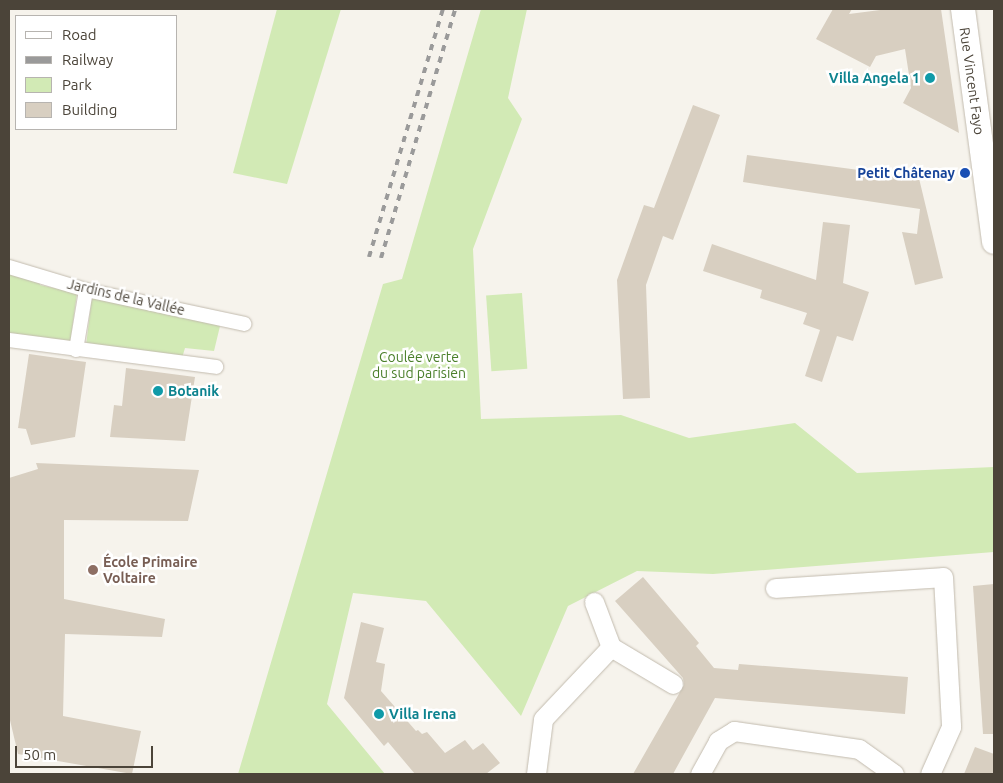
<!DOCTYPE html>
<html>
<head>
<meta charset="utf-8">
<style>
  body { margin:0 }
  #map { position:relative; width:1003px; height:783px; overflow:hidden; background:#f6f3ec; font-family:Ubuntu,sans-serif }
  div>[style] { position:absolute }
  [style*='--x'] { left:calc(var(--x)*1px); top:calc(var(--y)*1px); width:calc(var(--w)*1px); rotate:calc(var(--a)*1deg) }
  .green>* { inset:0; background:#d2eab5; transform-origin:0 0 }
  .building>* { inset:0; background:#d8cfc1 }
  .roads { filter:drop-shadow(0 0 1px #c2bbae) drop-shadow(0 0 1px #c2bbae) }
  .pedestrian>* { height:14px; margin:-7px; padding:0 7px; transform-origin:7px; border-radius:7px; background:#fff }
  .minor>* { height:19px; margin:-9.5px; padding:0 9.5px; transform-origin:9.5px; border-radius:9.5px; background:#fff }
  .tertiary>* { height:24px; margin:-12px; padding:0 12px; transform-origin:12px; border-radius:12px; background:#fff }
  .rail>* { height:4px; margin-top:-2px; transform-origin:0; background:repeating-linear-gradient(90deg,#9a9a9a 0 6px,transparent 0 12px) }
  .dots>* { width:14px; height:14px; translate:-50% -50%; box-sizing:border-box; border:2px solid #fff; border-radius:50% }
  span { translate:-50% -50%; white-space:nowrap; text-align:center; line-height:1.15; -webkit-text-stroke:5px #fff; paint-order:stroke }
  .culture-label { font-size:14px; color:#0d838f; font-weight:700 }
  .right { translate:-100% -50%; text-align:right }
  .left { translate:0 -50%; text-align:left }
  .street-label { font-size:14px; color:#4b4439 }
  .transit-label { font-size:14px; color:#164399; font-weight:700 }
  .park-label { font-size:14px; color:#4a7f2a }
  .education-label { font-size:14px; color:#785e54; font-weight:700 }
  .frame { position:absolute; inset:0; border:10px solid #4b4439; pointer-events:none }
  .legend { position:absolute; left:15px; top:15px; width:162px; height:115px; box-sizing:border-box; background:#fff; border:1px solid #b7b4b0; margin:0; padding:6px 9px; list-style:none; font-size:15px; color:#4b4439 }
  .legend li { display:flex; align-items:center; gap:10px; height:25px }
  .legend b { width:25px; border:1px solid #b7b4b0 }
  .scale { position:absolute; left:15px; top:746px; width:138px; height:22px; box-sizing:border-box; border:2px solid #4b4439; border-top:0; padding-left:6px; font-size:15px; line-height:18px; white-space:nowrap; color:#4b4439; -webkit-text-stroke:4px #fff; paint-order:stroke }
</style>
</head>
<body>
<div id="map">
  <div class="green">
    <i style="clip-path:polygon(277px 9px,341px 9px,287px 184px,233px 173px)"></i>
    <i style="clip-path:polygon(481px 9px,527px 9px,508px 98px,522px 119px,473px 249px,481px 419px,621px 415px,689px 438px,795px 423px,857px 473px,994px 467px,994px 552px,713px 574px,637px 571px,568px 606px,521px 716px,426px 601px,353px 593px,327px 704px,385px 774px,238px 774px,383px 284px,402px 279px)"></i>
    <i style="clip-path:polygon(9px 270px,41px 278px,40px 285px,77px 293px,70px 344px,9px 335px)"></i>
    <i style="left:522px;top:293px;width:76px;height:36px;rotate:86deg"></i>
    <i style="clip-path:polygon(92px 296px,221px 322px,214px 351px,185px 348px,182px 358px,86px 346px)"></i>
  </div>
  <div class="building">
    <i style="clip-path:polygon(833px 9px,852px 9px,849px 14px,888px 9px,941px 9px,959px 133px,903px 103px,911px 88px,905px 49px,876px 56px,870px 67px,816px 39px)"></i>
    <i style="clip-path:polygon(693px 105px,720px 115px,673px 240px,663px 236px,646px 285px,650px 398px,623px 399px,617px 280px,644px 205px,654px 208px)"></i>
    <i style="clip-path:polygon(747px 155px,896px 175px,917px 170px,943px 278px,915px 285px,902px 232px,917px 234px,920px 209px,743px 182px)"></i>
    <i style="clip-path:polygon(823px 222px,850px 225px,843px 283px,869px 292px,853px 341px,837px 336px,822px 382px,805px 376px,820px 330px,803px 324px,807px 313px,760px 298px,762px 290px,703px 271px,712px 244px,816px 280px)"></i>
    <i style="clip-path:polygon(29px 354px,86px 362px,75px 437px,31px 445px,26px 429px,18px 428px)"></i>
    <i style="clip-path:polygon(126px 368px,195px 377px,185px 441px,110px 437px,114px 405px,122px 406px)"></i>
    <i style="clip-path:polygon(36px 463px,199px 470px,188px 521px,64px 520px,64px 599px,165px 619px,162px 637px,65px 634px,63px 716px,141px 731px,132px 774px,18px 754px,9px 716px,9px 478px,38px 469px)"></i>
    <i style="clip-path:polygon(643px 577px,699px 643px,696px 646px,714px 668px,738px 670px,739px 664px,908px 677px,905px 714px,715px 698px,673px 774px,633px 774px,684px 685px,683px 678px,615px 601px)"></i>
    <i style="clip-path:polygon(994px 584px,994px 734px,983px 734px,973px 586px)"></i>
    <i style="clip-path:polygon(361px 622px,384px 628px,376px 662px,385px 664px,381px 691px,416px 731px,418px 730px,422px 734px,427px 732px,445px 753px,465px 740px,473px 750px,483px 743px,500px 763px,486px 774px,415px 774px,388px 742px,384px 746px,344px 698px)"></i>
    <i style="clip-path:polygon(975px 747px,994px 754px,994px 774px,964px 774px)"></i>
  </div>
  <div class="roads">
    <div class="pedestrian">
      <i style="--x:9;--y:267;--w:80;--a:16.6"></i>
      <i style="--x:86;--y:290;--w:162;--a:12.1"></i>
      <i style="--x:9;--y:340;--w:209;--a:7.4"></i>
      <i style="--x:76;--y:350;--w:61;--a:-80.5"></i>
    </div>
    <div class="minor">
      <i style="--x:775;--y:588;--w:168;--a:-3.7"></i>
      <i style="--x:943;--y:577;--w:150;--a:86.9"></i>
      <i style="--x:951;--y:727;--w:51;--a:114.1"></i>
      <i style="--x:594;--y:602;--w:48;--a:69.3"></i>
      <i style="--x:536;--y:774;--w:55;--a:-82.7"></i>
      <i style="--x:543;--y:719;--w:99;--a:-46.6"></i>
      <i style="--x:611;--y:647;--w:72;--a:30.8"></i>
      <i style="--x:700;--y:774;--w:38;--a:-61"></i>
      <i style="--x:718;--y:741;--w:19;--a:-32"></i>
      <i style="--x:734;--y:731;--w:126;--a:8.2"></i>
      <i style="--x:859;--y:749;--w:43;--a:35.5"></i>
    </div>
    <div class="tertiary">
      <i style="--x:963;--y:9;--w:235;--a:82.4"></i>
    </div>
  </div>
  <div class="rail">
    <i style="--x:369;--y:257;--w:259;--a:-73.4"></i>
    <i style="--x:381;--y:258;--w:260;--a:-73.4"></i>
  </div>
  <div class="dots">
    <i style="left:930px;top:78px;background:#0f9aa8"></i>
    <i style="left:965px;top:173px;background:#1a4fb4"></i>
    <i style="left:158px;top:391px;background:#0f9aa8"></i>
    <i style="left:93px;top:570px;background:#8d6e63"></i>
    <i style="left:379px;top:714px;background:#0f9aa8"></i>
  </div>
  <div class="culture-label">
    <span class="right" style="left:920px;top:78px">Villa Angela 1</span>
    <span class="left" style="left:168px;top:391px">Botanik</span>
    <span class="left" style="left:389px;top:714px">Villa Irena</span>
  </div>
  <div class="street-label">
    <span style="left:972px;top:81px;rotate:82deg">Rue Vincent Fayo</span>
    <span style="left:126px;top:297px;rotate:13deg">Jardins de la Vallée</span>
  </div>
  <div class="transit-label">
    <span class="right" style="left:955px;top:173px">Petit Châtenay</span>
  </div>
  <div class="park-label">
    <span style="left:419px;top:365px">Coulée verte<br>du sud parisien</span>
  </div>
  <div class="education-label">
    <span class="left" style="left:103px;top:570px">École Primaire<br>Voltaire</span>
  </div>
  <div class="frame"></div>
  <ul class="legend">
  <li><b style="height:6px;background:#fff"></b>Road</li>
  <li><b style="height:6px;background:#9a9a9a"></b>Railway</li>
  <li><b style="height:14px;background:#d2eab5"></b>Park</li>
  <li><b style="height:14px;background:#d8cfc1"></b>Building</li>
  </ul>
  <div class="scale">50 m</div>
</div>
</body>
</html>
